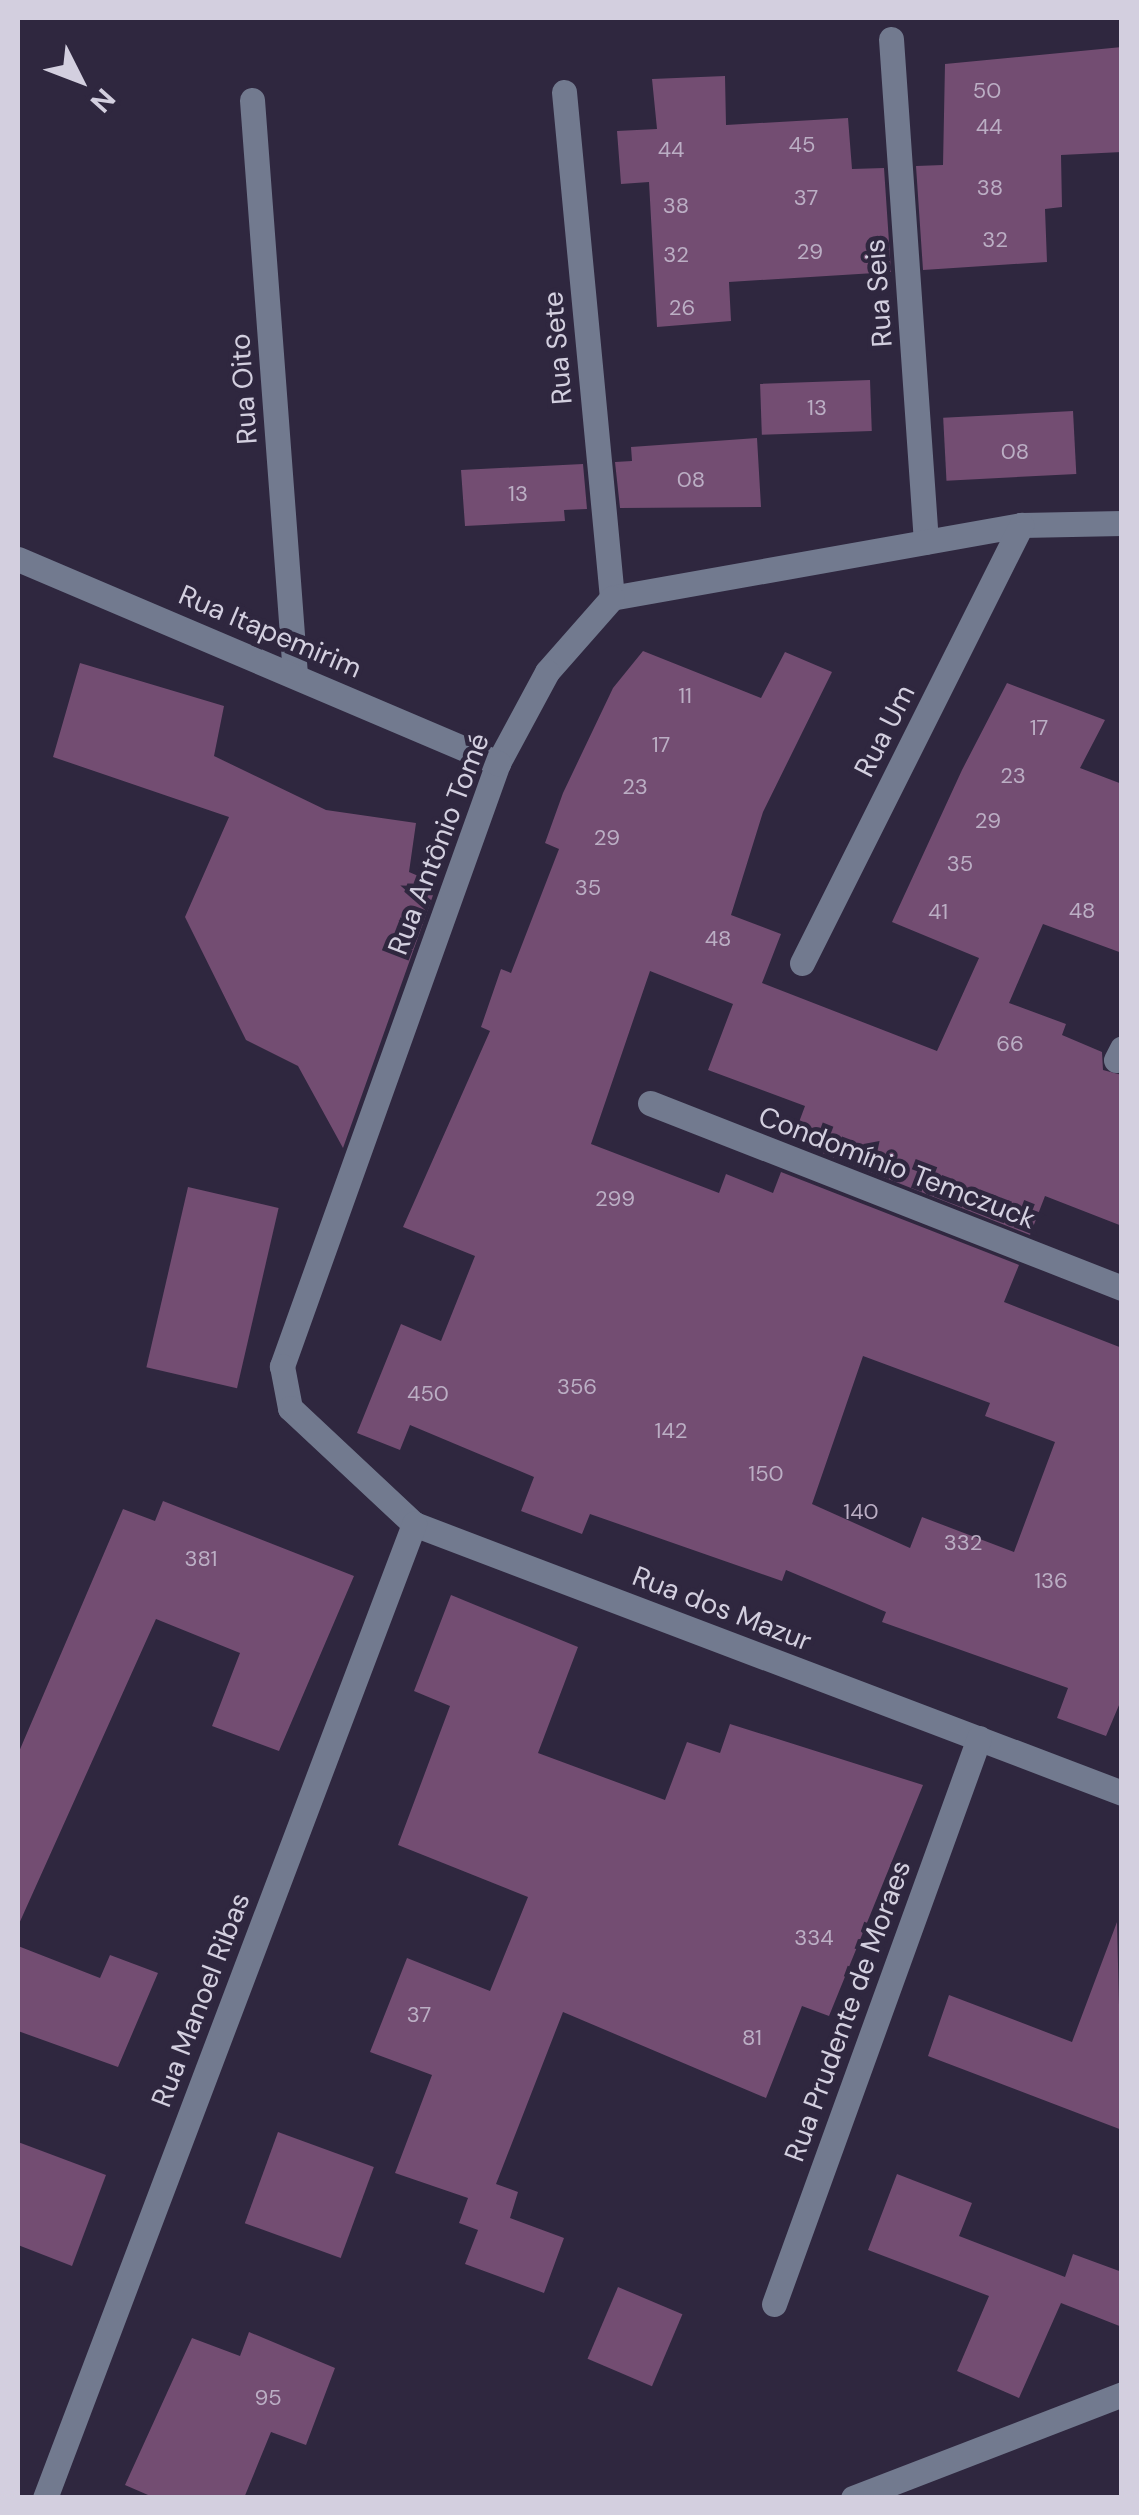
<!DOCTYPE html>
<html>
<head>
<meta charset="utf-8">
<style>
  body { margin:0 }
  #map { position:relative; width:1139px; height:2515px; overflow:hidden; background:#2f273f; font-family:"DM Sans",sans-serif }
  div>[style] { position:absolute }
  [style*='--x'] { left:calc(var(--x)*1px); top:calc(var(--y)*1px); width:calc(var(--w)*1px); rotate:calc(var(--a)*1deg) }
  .building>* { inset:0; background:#734d72; transform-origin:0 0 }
  .minor>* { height:25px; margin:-12.5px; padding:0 12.5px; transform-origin:12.5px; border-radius:12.5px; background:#727a8f }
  span { translate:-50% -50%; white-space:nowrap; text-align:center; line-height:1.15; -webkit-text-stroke:9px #2f273f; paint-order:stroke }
  .number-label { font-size:22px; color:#bbaec4 }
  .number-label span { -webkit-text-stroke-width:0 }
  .street-label { font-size:28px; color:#d3cfdf }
  .frame { position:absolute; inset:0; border:20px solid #d3cfdf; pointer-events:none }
  .north { position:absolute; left:30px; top:30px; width:100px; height:100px; -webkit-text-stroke:8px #2f273f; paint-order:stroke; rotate:132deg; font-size:28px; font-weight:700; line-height:40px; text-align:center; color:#d3cfdf }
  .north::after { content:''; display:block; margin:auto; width:35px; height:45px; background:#d3cfdf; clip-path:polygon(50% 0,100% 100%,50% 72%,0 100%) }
</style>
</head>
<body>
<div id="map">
  <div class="building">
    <i style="clip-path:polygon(1122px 47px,1122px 152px,1061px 155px,1062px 207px,1045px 209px,1047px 262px,923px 270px,916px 166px,943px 165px,945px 64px)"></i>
    <i style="clip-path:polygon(725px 76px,726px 125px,848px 118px,852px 169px,884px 168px,891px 272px,729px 282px,731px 321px,657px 327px,649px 182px,621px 184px,617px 131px,657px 129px,652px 79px)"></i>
    <i style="left:870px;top:380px;width:51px;height:110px;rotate:88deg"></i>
    <i style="left:1073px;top:411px;width:63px;height:130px;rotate:87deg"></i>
    <i style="clip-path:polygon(757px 438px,761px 507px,620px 508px,615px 462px,632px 461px,631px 447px)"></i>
    <i style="clip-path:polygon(583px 464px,587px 509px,564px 510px,565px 521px,465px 526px,461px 470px)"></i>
    <i style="clip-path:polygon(evenodd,643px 651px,761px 698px,785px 652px,832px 672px,763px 812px,731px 915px,781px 934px,762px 983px,937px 1051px,979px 958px,892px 922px,962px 770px,1007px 683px,1105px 720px,1080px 768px,1122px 784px,1122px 953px,1043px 924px,1009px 1003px,1066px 1024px,1062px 1035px,1102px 1052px,1103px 1070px,1122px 1075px,1122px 1226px,1045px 1196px,1030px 1235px,792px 1141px,805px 1106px,708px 1070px,733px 1004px,650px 971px,591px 1144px,719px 1193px,726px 1174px,773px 1193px,781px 1172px,1019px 1265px,1004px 1302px,1122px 1348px,1122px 1698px,1106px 1736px,1057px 1718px,1068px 1688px,882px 1622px,886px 1612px,786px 1570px,782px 1581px,590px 1514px,582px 1534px,521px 1511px,534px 1477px,410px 1425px,400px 1450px,357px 1433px,401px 1324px,441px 1341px,475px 1256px,403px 1227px,490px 1031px,481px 1027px,501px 969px,511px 973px,559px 849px,545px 843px,563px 793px,613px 688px,643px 651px,863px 1356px,990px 1403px,985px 1416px,1055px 1442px,1014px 1552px,922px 1517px,910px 1548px,812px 1504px,863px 1356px)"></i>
    <i style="clip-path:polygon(80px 663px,224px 706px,214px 756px,326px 810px,416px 823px,409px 872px,437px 884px,343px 1148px,298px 1066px,246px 1040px,185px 917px,229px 817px,53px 757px)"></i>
    <i style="left:188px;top:1187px;width:93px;height:185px;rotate:13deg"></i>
    <i style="clip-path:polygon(163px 1501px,354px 1576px,279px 1751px,212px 1726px,240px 1653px,156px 1619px,18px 1926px,18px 1754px,123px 1509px,155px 1521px)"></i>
    <i style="clip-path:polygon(451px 1595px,578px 1647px,538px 1753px,665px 1800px,687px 1742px,720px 1753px,730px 1724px,923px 1785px,829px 2016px,802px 2006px,766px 2098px,563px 2012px,496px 2184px,518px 2192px,510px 2218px,564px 2238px,544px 2293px,465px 2264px,478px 2230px,459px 2223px,468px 2198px,395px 2173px,432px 2075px,370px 2052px,407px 1958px,490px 1991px,528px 1897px,398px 1845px,450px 1706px,414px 1691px)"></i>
    <i style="clip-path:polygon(1117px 1922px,1122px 2130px,928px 2056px,949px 1995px,1072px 2042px)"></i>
    <i style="clip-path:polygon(18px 1946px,100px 1978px,110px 1955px,158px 1973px,118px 2067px,18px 2031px)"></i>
    <i style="left:278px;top:2132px;width:102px;height:97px;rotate:20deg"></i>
    <i style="clip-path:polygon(18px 2142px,106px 2175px,72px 2266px,18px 2245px)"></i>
    <i style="clip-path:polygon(897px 2174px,972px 2203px,959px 2236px,1065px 2277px,1073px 2254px,1122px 2272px,1122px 2327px,1061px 2303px,1019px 2398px,957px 2371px,989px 2296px,868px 2250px)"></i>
    <i style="left:618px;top:2287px;width:70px;height:78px;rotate:23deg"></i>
    <i style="clip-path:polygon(249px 2332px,335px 2368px,306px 2445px,271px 2432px,244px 2498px,155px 2498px,125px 2485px,192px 2338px,240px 2356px)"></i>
  </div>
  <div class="minor">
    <i style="--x:891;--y:39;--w:504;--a:86.02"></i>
    <i style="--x:564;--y:92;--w:508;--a:84.58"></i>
    <i style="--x:252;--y:100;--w:576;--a:85.72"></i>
    <i style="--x:1122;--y:523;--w:101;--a:178.9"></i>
    <i style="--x:1021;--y:525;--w:415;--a:169.9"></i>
    <i style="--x:612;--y:598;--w:98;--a:131.3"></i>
    <i style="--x:547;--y:672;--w:103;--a:118.3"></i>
    <i style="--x:498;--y:763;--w:641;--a:109.71"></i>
    <i style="--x:282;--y:1366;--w:43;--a:79.2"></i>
    <i style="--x:290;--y:1408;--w:170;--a:43.1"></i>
    <i style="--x:414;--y:1524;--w:757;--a:20.8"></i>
    <i style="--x:18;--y:559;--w:522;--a:23.03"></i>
    <i style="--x:802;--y:963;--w:490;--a:-63.4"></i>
    <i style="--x:1116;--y:1060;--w:13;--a:-63"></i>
    <i style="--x:650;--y:1103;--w:507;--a:21.4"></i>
    <i style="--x:774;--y:2304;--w:602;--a:-70.09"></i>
    <i style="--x:45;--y:2498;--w:1042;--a:-69.25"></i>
    <i style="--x:853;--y:2498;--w:288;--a:-21.1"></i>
  </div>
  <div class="number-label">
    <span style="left:987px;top:91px">50</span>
    <span style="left:989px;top:127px">44</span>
    <span style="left:802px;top:145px">45</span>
    <span style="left:671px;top:150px">44</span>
    <span style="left:990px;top:188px">38</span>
    <span style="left:806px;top:198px">37</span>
    <span style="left:676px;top:206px">38</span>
    <span style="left:995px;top:240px">32</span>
    <span style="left:810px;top:252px">29</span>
    <span style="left:676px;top:255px">32</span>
    <span style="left:682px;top:308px">26</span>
    <span style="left:817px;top:408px">13</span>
    <span style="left:1015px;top:452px">08</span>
    <span style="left:691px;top:480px">08</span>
    <span style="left:518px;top:494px">13</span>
    <span style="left:685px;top:696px">11</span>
    <span style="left:1039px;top:728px">17</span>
    <span style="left:661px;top:745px">17</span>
    <span style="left:1013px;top:776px">23</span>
    <span style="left:635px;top:787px">23</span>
    <span style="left:988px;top:821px">29</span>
    <span style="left:607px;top:838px">29</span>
    <span style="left:960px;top:864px">35</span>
    <span style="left:588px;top:888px">35</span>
    <span style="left:1082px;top:911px">48</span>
    <span style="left:938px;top:912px">41</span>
    <span style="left:718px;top:939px">48</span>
    <span style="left:1010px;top:1044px">66</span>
    <span style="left:615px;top:1199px">299</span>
    <span style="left:577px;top:1387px">356</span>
    <span style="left:428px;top:1394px">450</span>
    <span style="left:671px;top:1431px">142</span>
    <span style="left:766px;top:1474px">150</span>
    <span style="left:861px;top:1512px">140</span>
    <span style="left:963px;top:1543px">332</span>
    <span style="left:201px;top:1559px">381</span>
    <span style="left:1051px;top:1581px">136</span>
    <span style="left:814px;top:1938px">334</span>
    <span style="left:419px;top:2015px">37</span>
    <span style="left:752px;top:2038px">81</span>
    <span style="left:268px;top:2398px">95</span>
  </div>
  <div class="street-label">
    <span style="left:879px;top:293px;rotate:-94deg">Rua Seis</span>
    <span style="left:558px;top:348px;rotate:-95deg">Rua Sete</span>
    <span style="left:244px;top:389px;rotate:-94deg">Rua Oito</span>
    <span style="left:270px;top:632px;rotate:23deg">Rua Itapemirim</span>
    <span style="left:885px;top:731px;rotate:-63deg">Rua Um</span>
    <span style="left:439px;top:844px;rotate:-69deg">Rua Antônio Tomé</span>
    <span style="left:897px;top:1168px;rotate:21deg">Condomínio Temczuck</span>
    <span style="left:722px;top:1609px;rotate:21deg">Rua dos Mazur</span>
    <span style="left:201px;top:2000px;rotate:-69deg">Rua Manoel Ribas</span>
    <span style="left:848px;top:2011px;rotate:-70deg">Rua Prudente de Moraes</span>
  </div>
  <div class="frame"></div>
  <div class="north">N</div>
</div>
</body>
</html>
